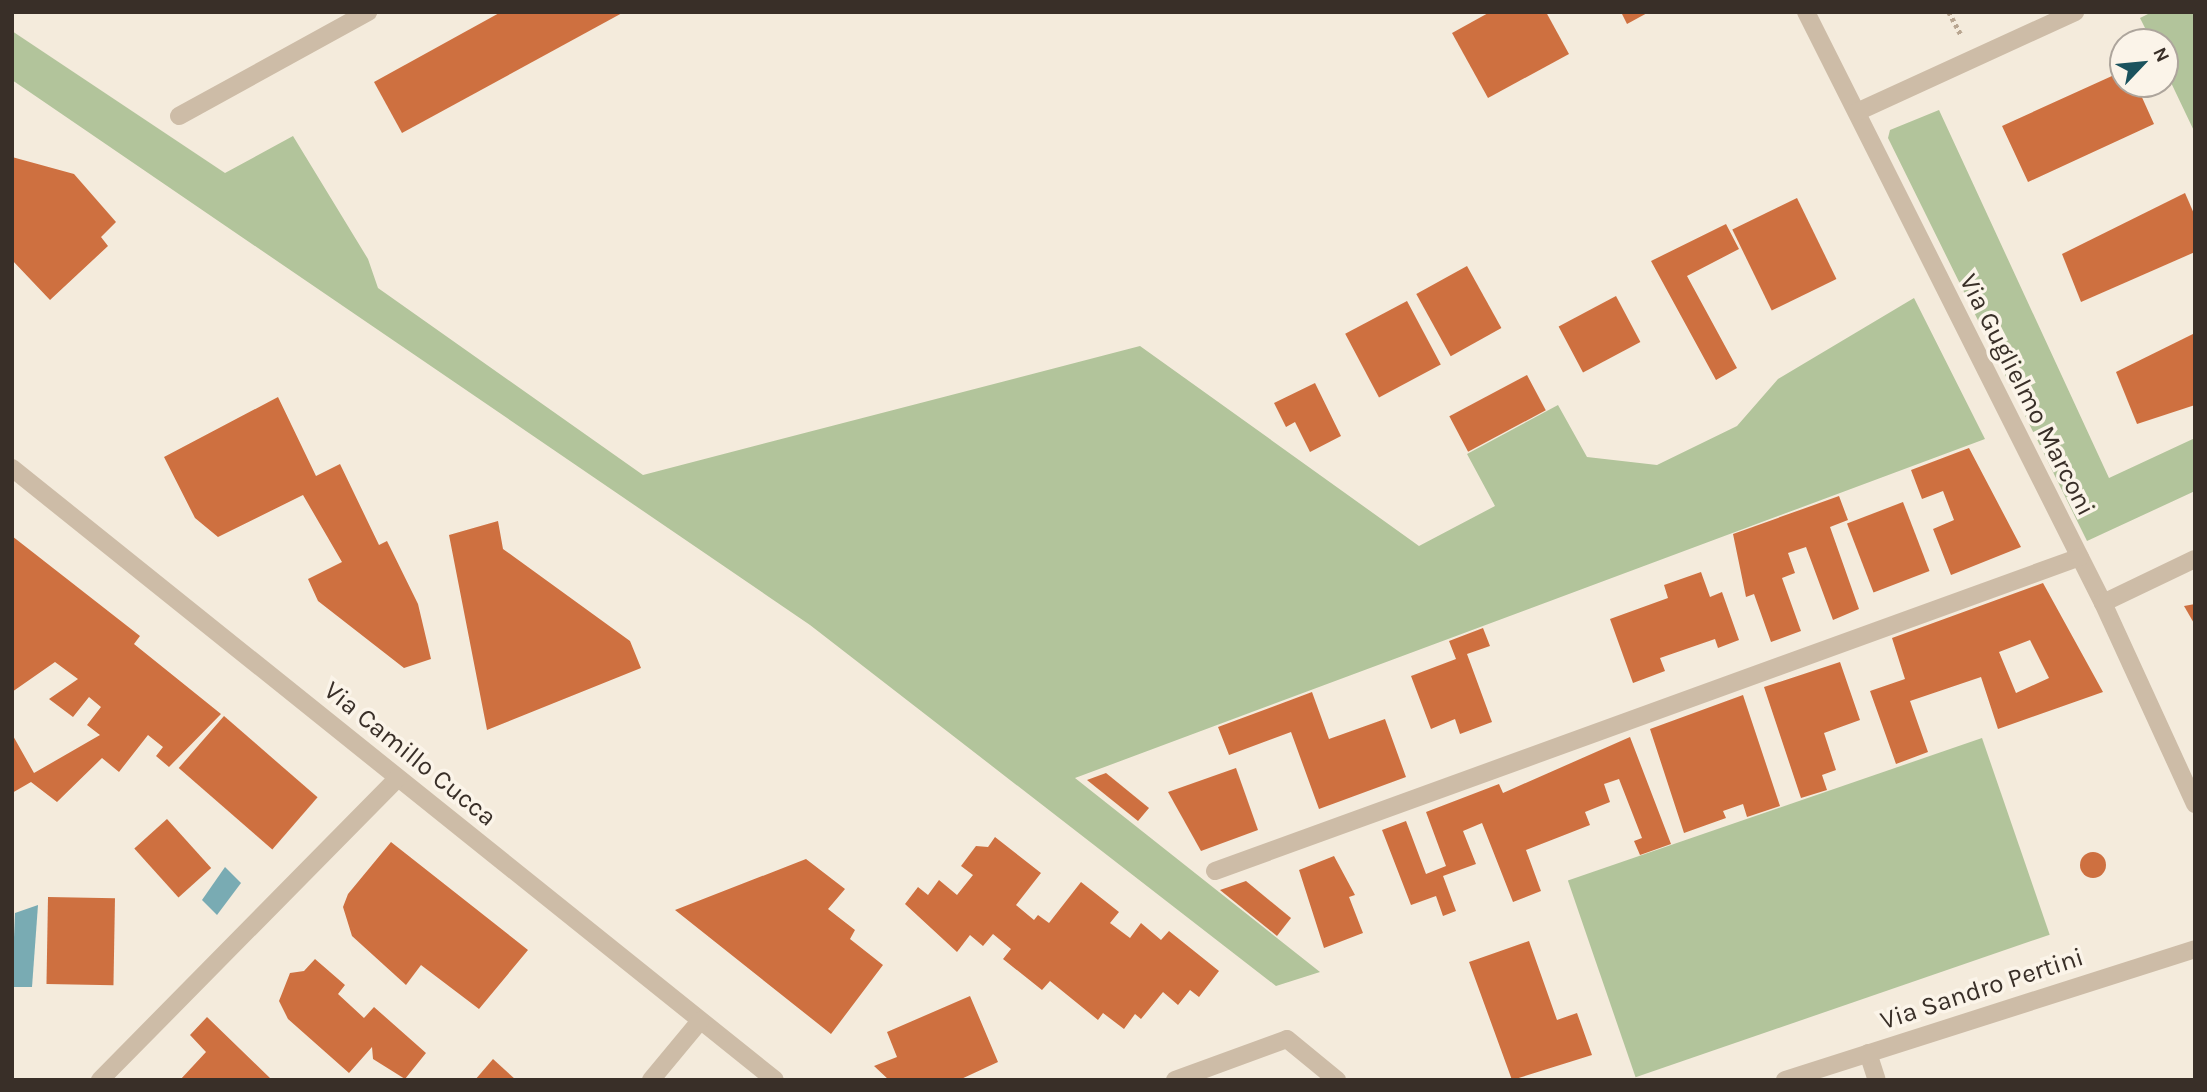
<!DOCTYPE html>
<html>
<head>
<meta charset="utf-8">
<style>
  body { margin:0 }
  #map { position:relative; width:2207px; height:1092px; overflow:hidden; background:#f4ebdc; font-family:Karla,sans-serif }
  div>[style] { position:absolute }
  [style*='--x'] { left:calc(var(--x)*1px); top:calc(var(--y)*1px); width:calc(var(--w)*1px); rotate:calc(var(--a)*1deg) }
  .green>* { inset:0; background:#b2c49b; transform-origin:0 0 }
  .water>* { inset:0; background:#79abb3 }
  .building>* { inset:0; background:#ce7040; transform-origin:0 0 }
  .round { border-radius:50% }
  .path>* { height:4.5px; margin-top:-2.25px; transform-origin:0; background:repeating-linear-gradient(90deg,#b9a691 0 3.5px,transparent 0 7px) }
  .minor>* { height:18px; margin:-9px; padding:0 9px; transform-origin:9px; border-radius:9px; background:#cdbca7 }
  span { translate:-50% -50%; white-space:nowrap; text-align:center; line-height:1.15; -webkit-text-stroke:7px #fbf4e9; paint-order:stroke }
  .street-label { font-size:26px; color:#392f28 }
  .frame { position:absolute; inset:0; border:14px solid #392f28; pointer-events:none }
  .north { position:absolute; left:2109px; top:28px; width:70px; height:70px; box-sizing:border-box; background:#fbf4e9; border:2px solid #ada59c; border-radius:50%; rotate:64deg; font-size:19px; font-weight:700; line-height:28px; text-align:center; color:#392f28 }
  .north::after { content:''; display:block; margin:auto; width:24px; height:32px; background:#1a525d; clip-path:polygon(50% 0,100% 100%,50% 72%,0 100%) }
</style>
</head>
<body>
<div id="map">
  <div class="green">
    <i style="clip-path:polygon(2152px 12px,2195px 12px,2195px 133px,2165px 70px,2165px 42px,2152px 42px,2140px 18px)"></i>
    <i style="clip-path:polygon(12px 31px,225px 173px,293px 136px,368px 259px,378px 288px,643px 475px,1140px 346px,1419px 546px,1495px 506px,1467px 454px,1558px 405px,1587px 457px,1657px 465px,1737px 426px,1778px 379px,1914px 298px,1985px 439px,1075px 778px,1320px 972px,1276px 986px,810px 625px,12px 80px)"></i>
    <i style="clip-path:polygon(1939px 110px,2109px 478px,2195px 438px,2195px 491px,2087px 541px,1888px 138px,1890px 130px)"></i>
    <i style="left:1982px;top:738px;width:208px;height:438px;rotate:71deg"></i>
  </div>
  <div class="water">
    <i style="clip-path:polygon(225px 867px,241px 883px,217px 915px,202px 900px)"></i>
    <i style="clip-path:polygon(38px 905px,32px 987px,12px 987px,15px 913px)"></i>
  </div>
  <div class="building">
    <i style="clip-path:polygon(501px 12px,624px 12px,402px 133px,374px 82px)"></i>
    <i style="clip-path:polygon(1490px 12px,1546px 12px,1569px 54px,1488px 98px,1452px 33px)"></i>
    <i style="clip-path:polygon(1621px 12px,1649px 12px,1627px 24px)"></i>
    <i style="clip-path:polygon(2123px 71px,2123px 84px,2136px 84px,2154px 124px,2028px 182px,2002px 126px)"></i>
    <i style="clip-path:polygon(12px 157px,74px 174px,116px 222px,101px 237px,108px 246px,50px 300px,12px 260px)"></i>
    <i style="clip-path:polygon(2185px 193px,2195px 216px,2195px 252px,2081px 302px,2062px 254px)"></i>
    <i style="left:1797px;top:198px;width:90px;height:72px;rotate:64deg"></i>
    <i style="clip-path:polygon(1726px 224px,1739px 249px,1687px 276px,1737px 368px,1716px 380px,1651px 261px)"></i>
    <i style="left:1467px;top:266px;width:71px;height:58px;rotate:61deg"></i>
    <i style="left:1616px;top:296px;width:52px;height:65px;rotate:62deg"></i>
    <i style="left:1407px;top:301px;width:72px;height:70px;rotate:62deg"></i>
    <i style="clip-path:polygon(2195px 333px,2195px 405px,2137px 424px,2116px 372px)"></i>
    <i style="left:1527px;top:375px;width:40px;height:88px;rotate:62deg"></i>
    <i style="clip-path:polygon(1315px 383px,1341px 436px,1310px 452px,1295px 422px,1286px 427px,1274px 403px)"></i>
    <i style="clip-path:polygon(278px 397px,316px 476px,340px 464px,379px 545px,387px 541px,418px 604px,431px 659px,404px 668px,318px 601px,308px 579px,342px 562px,303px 495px,218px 537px,195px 518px,164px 457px)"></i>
    <i style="clip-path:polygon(1969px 448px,2021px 547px,1951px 575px,1933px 529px,1954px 520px,1943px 491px,1922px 499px,1911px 470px)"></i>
    <i style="clip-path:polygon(1839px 496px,1848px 520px,1830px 527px,1859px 609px,1833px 620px,1806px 547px,1788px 553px,1795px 573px,1782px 578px,1801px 631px,1771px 642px,1754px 594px,1746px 597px,1733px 534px)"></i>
    <i style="left:1903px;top:502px;width:74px;height:60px;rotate:69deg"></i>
    <i style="clip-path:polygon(498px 521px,503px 549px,630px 641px,641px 668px,487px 730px,449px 535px)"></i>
    <i style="clip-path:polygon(12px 536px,140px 636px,134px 644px,221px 714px,169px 767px,156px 756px,163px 747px,148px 735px,119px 772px,102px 758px,57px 802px,31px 782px,12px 793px,12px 734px,34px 773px,100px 735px,87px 725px,101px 707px,89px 697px,73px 717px,49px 699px,78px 679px,55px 662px,12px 692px)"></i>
    <i style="clip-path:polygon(1701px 572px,1710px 597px,1722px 592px,1739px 640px,1718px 648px,1715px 639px,1660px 658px,1665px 671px,1633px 683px,1610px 619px,1668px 598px,1664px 585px)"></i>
    <i style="clip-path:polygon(evenodd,2043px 583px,2103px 692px,1998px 729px,1981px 677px,1910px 701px,1928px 752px,1896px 764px,1870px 691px,1905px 679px,1892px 638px,2043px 583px,2030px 640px,2049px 678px,2016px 693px,1999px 652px,2030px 640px)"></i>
    <i style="clip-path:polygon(2195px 604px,2195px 625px,2184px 606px)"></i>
    <i style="clip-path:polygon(1483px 628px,1490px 646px,1467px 654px,1492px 722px,1460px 734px,1455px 719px,1431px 729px,1411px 676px,1456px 659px,1449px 641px)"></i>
    <i style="clip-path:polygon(1840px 662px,1860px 720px,1824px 733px,1836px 770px,1822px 775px,1827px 790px,1801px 798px,1764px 687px)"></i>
    <i style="clip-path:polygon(1312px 692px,1329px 739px,1385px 719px,1406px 777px,1319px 809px,1291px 732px,1229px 755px,1218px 727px)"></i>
    <i style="clip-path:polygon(1743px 695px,1780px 806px,1747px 817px,1743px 804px,1723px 811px,1726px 818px,1684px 833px,1650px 729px)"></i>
    <i style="left:224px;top:716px;width:124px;height:69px;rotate:41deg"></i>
    <i style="clip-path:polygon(1630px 737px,1671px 844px,1640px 855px,1634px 841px,1642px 838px,1619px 779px,1604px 784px,1610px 802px,1585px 812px,1590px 825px,1526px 850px,1541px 891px,1513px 902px,1482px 823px,1463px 831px,1476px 864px,1443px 876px,1456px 911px,1443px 916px,1436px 896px,1411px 905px,1382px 830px,1406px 821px,1426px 874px,1446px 866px,1426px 812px,1499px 784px,1503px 793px)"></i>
    <i style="clip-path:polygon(1236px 768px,1258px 830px,1201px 851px,1168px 792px)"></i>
    <i style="clip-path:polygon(1106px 773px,1149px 808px,1138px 821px,1087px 780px)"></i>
    <i style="left:167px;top:819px;width:66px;height:44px;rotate:48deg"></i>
    <i style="clip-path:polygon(995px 837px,1041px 873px,1016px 905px,1034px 920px,1038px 915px,1049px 923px,1081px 882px,1119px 912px,1110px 923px,1130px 938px,1141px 923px,1161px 940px,1169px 931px,1219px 971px,1199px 997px,1190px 990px,1178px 1005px,1163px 992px,1141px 1019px,1135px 1014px,1124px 1029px,1103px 1013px,1098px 1020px,1050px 981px,1042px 990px,1003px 959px,1011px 949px,993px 934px,983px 946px,970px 935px,957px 952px,905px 904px,918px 887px,928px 895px,939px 880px,957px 895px,973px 875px,961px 866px,976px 846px,988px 847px)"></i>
    <i style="clip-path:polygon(391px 842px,528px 950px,479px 1009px,421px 965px,406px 985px,352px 936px,343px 907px,348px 894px)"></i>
    <i class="round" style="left:2080px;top:852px;width:26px;height:26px"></i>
    <i style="clip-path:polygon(1334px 856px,1355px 895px,1349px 897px,1363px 933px,1324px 948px,1299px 870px)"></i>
    <i style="clip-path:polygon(806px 859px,845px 889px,828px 909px,855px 930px,850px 939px,883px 965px,831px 1034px,675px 910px)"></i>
    <i style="clip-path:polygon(1246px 881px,1291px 918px,1277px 936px,1220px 890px)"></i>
    <i style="left:48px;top:897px;width:67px;height:87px;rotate:1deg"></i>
    <i style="clip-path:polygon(1529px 941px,1557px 1020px,1577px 1013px,1592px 1055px,1512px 1080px,1469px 962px)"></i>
    <i style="clip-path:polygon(315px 959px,345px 985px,338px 994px,364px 1018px,374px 1007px,426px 1053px,405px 1079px,373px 1059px,372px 1047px,349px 1073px,288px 1019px,279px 1001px,290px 973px,304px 971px)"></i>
    <i style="clip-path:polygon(970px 996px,998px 1062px,959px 1080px,889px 1080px,874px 1066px,897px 1057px,887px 1032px)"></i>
    <i style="clip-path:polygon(207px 1017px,272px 1080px,180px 1080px,206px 1052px,190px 1035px)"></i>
    <i style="clip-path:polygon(493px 1059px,516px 1080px,475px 1080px)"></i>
  </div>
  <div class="path">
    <i style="--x:1949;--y:12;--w:27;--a:62"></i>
  </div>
  <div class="minor">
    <i style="--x:1806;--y:12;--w:661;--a:63.32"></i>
    <i style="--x:2103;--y:603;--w:221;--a:65.4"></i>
    <i style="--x:1857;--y:112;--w:240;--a:-24.6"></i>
    <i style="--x:179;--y:116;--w:216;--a:-28.8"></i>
    <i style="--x:12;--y:468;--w:978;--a:38.73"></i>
    <i style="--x:2103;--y:603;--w:102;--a:-25.6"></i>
    <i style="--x:1215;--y:871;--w:920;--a:-19.95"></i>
    <i style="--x:1868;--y:1053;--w:28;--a:72"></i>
    <i style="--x:100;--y:1080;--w:424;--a:-45.4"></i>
    <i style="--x:651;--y:1080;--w:77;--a:-50.3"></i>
    <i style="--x:1175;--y:1080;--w:119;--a:-20.1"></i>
    <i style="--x:1287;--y:1039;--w:65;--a:39.4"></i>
    <i style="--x:1785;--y:1080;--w:430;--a:-17.7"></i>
  </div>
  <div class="street-label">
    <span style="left:2027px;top:395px;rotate:63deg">Via Guglielmo Marconi</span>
    <span style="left:410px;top:754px;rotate:39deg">Via Camillo Cucca</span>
    <span style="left:1982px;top:989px;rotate:-18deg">Via Sandro Pertini</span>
  </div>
  <div class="frame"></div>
  <div class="north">N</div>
</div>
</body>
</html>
